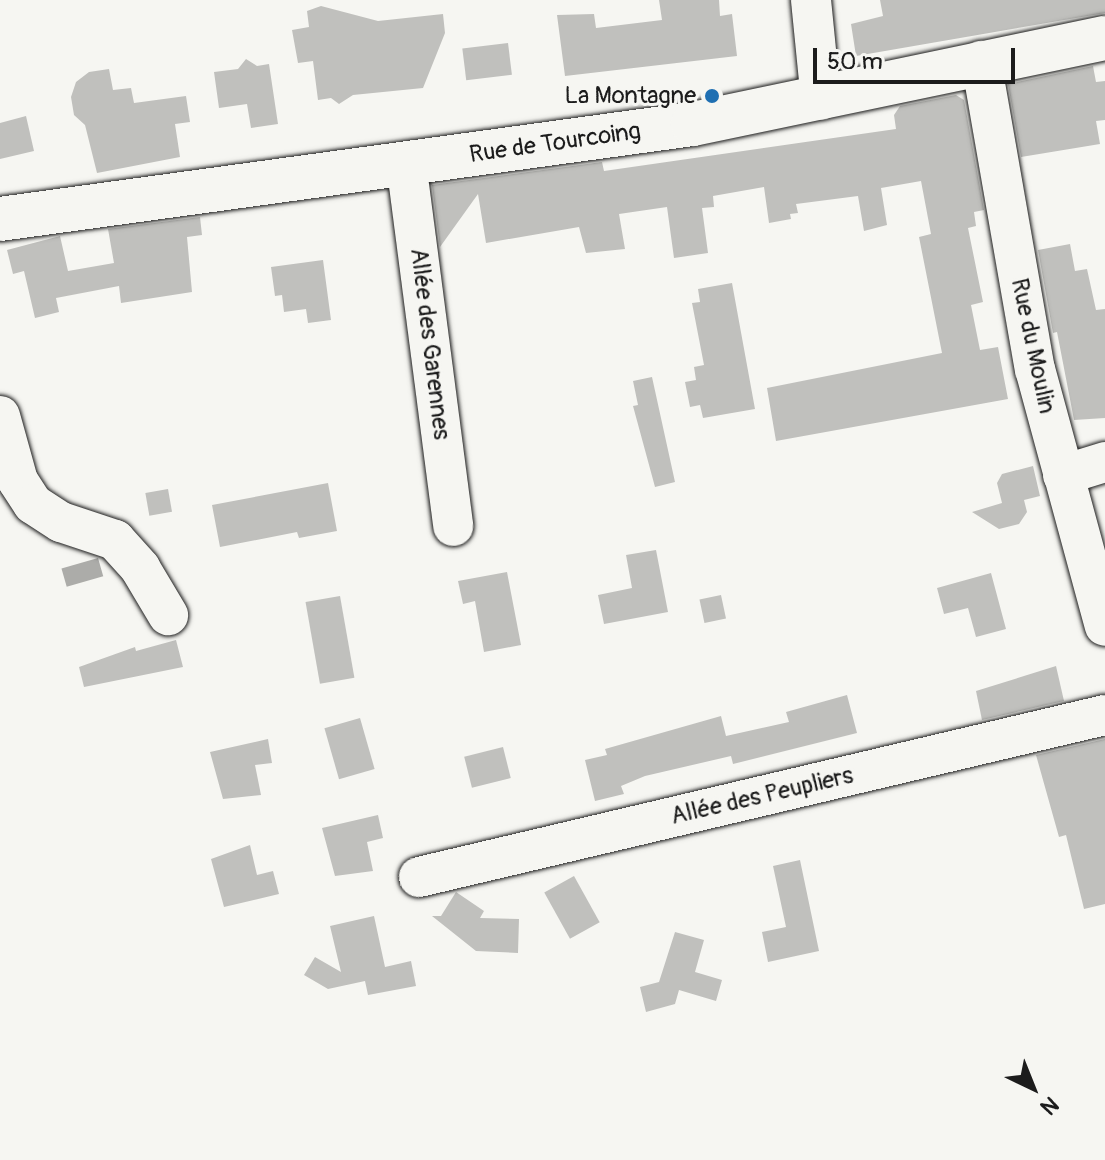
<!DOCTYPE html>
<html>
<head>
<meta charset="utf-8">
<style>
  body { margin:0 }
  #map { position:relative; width:1105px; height:1160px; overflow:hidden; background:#f6f6f2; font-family:Pangolin,sans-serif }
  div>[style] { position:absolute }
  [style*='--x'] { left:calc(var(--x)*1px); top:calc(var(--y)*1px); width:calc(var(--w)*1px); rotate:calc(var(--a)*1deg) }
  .water>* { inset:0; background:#acaca9; transform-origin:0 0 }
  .building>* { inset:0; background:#c0c0bd; transform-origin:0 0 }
  .roads { filter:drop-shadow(0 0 2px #1c1c1c) drop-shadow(0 0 2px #1c1c1c) }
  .minor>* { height:40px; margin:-20px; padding:0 20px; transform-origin:20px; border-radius:20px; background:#f6f6f2 }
  .major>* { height:44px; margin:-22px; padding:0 22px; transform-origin:22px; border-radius:22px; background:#f6f6f2 }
  .dots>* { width:22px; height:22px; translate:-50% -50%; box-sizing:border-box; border:4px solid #f6f6f2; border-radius:50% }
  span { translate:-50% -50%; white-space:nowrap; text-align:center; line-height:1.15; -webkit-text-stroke:6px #f6f6f2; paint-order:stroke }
  .poi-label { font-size:24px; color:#1c1c1c }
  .right { translate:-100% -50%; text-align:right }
  .street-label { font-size:24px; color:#1c1c1c }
  .north { position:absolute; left:993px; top:1048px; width:80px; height:80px; -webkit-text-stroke:6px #f6f6f2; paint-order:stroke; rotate:137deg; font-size:22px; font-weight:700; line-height:32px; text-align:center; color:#1c1c1c }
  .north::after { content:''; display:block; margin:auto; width:28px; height:36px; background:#1c1c1c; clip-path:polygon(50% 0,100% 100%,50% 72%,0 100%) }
  .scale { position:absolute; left:813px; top:48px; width:202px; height:36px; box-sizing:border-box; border:4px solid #1c1c1c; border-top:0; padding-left:10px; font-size:24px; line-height:28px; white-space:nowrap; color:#1c1c1c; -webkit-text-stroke:6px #f6f6f2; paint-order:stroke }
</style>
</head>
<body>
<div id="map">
  <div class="water">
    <i style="left:98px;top:558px;width:19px;height:38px;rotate:74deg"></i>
  </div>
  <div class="building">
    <i style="clip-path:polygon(659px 0,719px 0,720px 16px,732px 14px,737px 56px,565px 76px,557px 15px,594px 14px,596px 28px,662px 20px)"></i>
    <i style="clip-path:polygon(880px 0,1105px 0,1105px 13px,856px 56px,851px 24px,883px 16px)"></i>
    <i style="clip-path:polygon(321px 6px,378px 21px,443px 14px,445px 33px,423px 88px,353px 95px,339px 104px,331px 98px,318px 100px,313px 61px,298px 63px,292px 30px,309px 27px,307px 11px)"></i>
    <i style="left:508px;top:43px;width:32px;height:46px;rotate:83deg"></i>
    <i style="clip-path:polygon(246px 59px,257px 66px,269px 64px,278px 124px,251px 128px,247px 104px,219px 108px,214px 72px,238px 69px)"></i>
    <i style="clip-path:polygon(1093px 66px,1096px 82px,1105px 81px,1105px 120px,1096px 121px,1100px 144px,1021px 157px,1008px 84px)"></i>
    <i style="clip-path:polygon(109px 69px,113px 90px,131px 88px,134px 103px,186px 96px,190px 122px,175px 124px,180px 157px,97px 173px,85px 125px,74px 115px,71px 97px,76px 82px,89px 72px)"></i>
    <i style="clip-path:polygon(956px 95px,964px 100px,984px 210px,974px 212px,976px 226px,968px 228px,983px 302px,971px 305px,980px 350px,998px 347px,1008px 399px,776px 441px,767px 388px,942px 353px,919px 237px,931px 234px,921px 181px,881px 188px,887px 225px,864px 231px,858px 196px,796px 204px,798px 213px,790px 214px,791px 219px,769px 223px,764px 187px,713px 196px,714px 207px,702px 208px,708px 253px,674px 258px,667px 207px,619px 214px,625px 249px,586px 253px,579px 227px,486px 243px,478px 194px,440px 247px,432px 185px,602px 162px,604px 171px,896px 129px,894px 115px,900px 106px)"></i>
    <i style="clip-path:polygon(26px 116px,34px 151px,0 159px,0 123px)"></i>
    <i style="clip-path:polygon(200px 217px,202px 235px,187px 237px,192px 292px,121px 303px,119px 286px,56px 298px,59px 312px,35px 318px,24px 271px,13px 274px,7px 250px,60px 236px,68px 271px,114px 263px,108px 229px)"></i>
    <i style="clip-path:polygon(1070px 244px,1075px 271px,1087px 269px,1096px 310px,1105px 309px,1105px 418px,1074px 420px,1057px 332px,1053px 333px,1038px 250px)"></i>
    <i style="clip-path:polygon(323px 260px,331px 320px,308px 323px,306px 309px,284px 312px,282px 295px,275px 296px,271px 267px)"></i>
    <i style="clip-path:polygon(732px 283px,755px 409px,703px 418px,700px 405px,690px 407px,685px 382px,696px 380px,694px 367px,704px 365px,692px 303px,700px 302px,698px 289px)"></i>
    <i style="clip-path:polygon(652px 377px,675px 482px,655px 487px,633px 406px,638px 405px,633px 381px)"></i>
    <i style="clip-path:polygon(1033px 466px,1040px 496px,1024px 500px,1027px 512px,1019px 524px,999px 529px,972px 512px,1002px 503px,997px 483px,1002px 474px)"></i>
    <i style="clip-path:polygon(328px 483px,337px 531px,299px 538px,297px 532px,220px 547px,212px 505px)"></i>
    <i style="left:168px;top:489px;width:23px;height:23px;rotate:80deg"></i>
    <i style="clip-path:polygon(656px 550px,668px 612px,604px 624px,598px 595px,632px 588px,626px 555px)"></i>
    <i style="clip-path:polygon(507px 572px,521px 645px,484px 652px,475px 601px,463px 604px,458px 581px)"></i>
    <i style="clip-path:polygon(991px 573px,1006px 629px,976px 637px,968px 608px,944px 614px,937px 588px)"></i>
    <i style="left:721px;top:595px;width:24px;height:22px;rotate:78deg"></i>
    <i style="left:340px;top:596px;width:83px;height:35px;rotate:80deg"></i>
    <i style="clip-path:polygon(176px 640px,183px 667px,84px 687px,79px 667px,135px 647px,136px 651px)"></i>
    <i style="clip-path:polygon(1056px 666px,1064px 701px,982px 720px,976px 691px)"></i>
    <i style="clip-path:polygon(847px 695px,857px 733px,733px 764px,731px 756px,645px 776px,621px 786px,624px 794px,595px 801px,585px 760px,607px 755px,605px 749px,721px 716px,726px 736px,789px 722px,786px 712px)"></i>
    <i style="left:360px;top:718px;width:53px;height:37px;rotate:74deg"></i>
    <i style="clip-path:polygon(268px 739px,272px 763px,255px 765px,261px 795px,223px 799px,210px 752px)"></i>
    <i style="clip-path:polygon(1105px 739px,1105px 904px,1084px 909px,1066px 835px,1059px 837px,1036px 755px)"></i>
    <i style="left:503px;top:747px;width:32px;height:40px;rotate:76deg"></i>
    <i style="clip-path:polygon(378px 815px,383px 838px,367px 842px,373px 871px,335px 876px,322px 828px)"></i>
    <i style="clip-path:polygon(250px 845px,257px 875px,273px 871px,279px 894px,224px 907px,211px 859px)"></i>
    <i style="clip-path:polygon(800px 860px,819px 951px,768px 962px,762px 932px,786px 927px,773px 866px)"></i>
    <i style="left:574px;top:876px;width:53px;height:34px;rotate:61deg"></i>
    <i style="clip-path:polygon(456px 892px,484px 911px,480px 918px,519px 919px,518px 953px,476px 951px,432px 916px,441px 916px)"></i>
    <i style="clip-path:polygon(374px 916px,385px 967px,411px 961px,416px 986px,368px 995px,365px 981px,328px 989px,304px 975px,315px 957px,341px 972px,330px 926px)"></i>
    <i style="clip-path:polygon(675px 932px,704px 940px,695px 972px,722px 980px,716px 1001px,679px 990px,675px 1004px,646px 1012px,640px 987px,659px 982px)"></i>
  </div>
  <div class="roads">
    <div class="minor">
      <i style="--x:811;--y:0;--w:100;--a:84.3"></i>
      <i style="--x:981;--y:61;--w:313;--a:80.1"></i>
      <i style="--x:1035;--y:369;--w:266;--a:74.8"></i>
      <i style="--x:406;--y:162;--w:367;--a:82.6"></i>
      <i style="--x:0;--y:416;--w:67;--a:74.5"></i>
      <i style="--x:18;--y:481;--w:27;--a:57"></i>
      <i style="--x:33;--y:504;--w:33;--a:33"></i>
      <i style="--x:61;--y:522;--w:57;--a:18.4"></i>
      <i style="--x:115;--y:540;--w:38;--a:48"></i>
      <i style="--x:140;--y:568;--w:55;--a:59.2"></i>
      <i style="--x:1063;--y:475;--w:44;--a:-17.2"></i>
      <i style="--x:419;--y:877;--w:705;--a:-13.29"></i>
    </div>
    <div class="major">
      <i style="--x:0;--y:219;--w:699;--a:-7.81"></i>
      <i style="--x:693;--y:124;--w:421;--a:-11.8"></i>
    </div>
  </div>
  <div class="dots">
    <i style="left:712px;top:96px;background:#1f6fb2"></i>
  </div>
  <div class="poi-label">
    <span class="right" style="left:696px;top:96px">La Montagne</span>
  </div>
  <div class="street-label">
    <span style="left:555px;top:143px;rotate:-8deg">Rue de Tourcoing</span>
    <span style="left:430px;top:344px;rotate:83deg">Allée des Garennes</span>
    <span style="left:1033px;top:346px;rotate:78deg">Rue du Moulin</span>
    <span style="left:762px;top:796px;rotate:-13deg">Allée des Peupliers</span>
  </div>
  <div class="north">N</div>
  <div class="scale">50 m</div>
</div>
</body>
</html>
